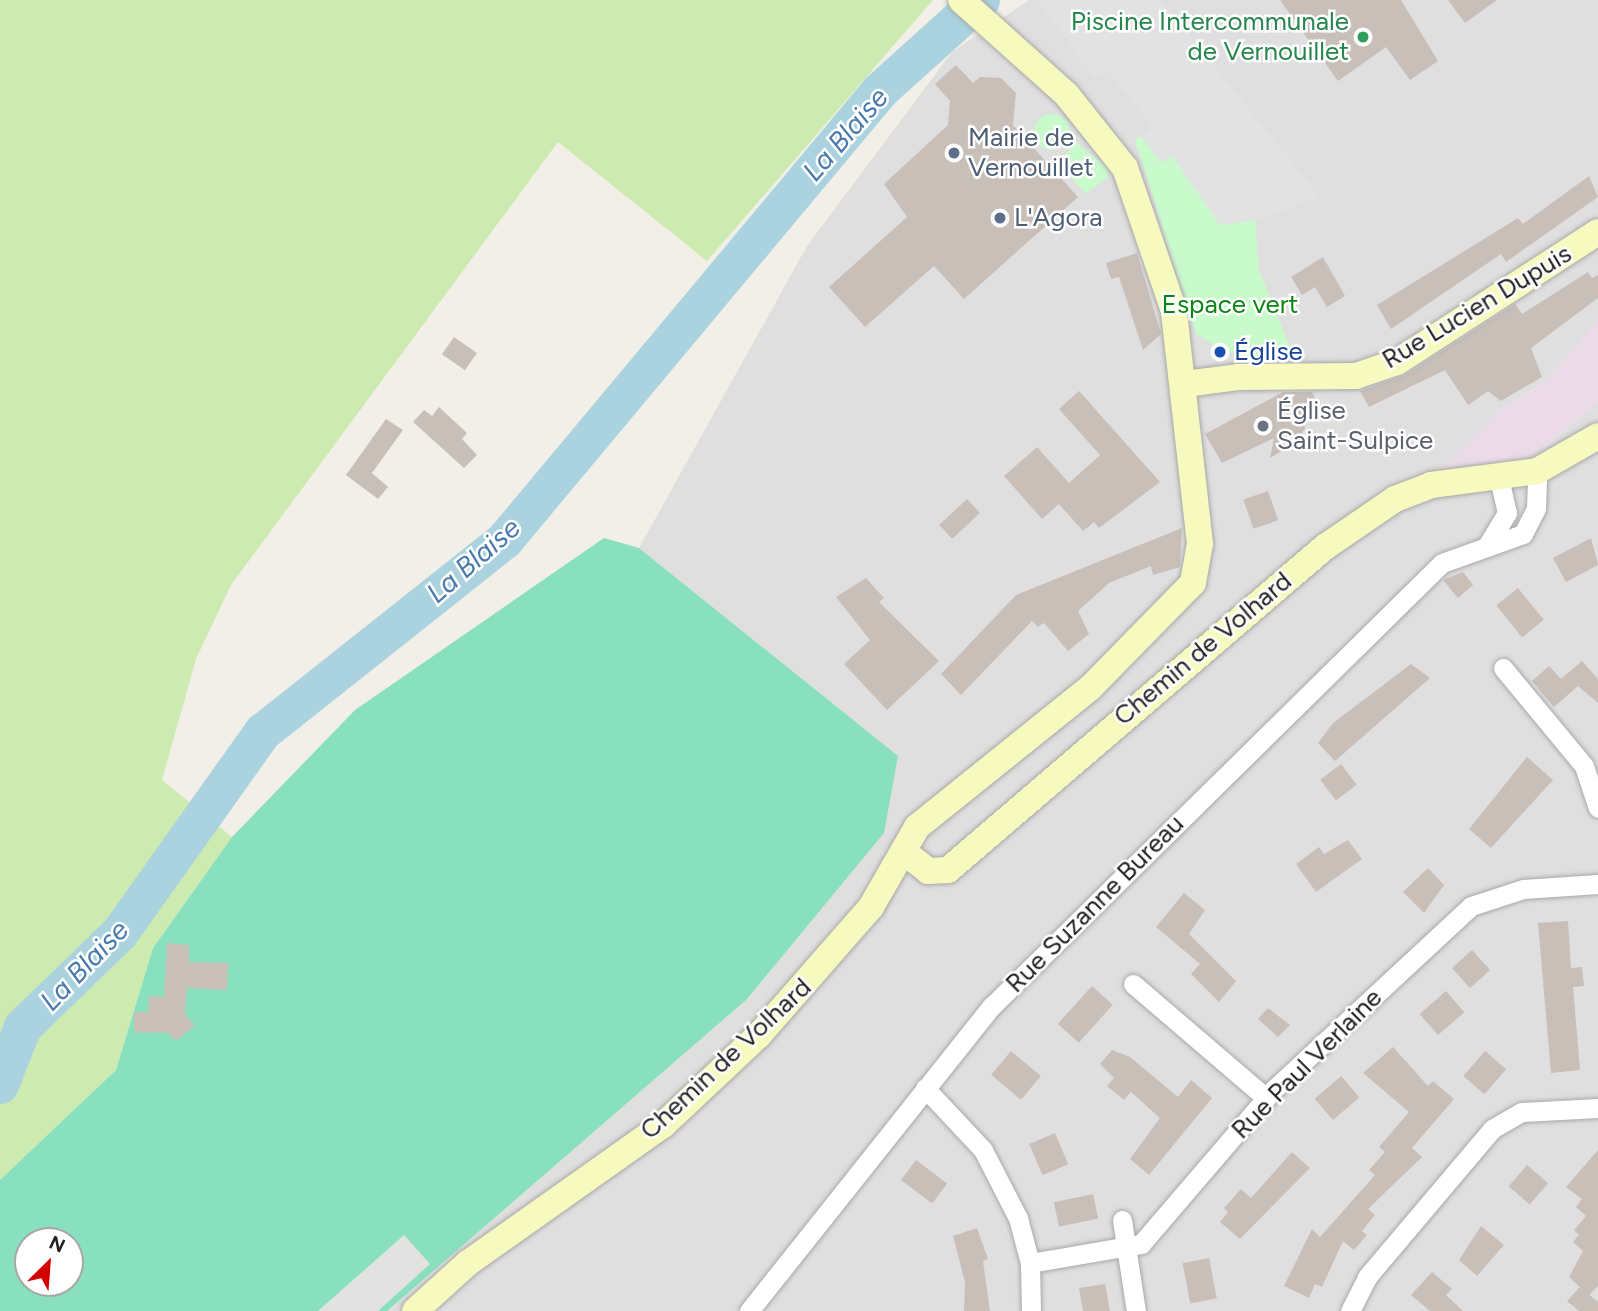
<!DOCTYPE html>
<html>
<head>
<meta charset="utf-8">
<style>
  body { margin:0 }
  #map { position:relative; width:1598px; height:1311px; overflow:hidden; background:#f2efe9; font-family:Figtree,sans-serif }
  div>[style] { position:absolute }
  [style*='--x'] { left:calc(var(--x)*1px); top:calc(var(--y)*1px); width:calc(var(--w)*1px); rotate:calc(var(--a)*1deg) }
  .residential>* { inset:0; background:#e0dfdf }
  .industrial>* { inset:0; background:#ebdbe8 }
  .grass>* { inset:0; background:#cdebb0 }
  .park>* { inset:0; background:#c8facc }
  .round { border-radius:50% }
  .pitch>* { inset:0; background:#88e0be }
  .parking>* { inset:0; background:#e2e2e2 }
  .river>* { height:38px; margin:-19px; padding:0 19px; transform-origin:19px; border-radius:19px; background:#aad3df }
  .building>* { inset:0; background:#c7bfb8; transform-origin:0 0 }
  .roads { filter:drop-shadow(0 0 2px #a9a9a9) drop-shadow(0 0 2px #a9a9a9) }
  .street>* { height:19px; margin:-9.5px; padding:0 9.5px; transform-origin:9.5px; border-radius:9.5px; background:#fff }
  .secondary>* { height:26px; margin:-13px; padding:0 13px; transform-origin:13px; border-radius:13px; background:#f7fabf }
  .dots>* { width:19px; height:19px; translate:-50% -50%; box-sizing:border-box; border:4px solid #fff; border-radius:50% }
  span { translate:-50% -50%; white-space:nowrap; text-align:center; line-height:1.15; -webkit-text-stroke:5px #fff; paint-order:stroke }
  .leisure-label { font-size:26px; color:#27864d }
  .right { translate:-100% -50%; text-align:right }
  .service-label { font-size:26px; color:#4e5e75 }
  .left { translate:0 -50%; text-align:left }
  .park-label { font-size:26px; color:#0c8416 }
  .street-label { font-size:26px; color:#222 }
  .transit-label { font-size:26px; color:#164399 }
  .worship-label { font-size:26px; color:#5b616d }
  .water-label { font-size:28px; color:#4a7aab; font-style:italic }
  .north { position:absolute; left:14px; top:1227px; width:70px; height:70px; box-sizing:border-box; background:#fff; border:2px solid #a7a7a7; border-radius:50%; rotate:25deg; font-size:19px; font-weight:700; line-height:28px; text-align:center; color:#222 }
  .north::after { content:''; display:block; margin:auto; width:24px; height:32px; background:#d40000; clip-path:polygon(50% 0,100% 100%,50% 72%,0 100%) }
</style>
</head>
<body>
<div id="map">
  <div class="residential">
    <i style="clip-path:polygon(1029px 0,1598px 0,1598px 321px,1548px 380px,1499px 411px,1546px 446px,1598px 402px,1598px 1311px,387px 1311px,746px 1000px,897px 756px,639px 548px,807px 246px,952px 52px)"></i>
  </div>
  <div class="industrial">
    <i style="clip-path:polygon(1598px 321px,1598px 402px,1546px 446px,1506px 464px,1443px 467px,1499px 411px,1548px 380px)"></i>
  </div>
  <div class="grass">
    <i style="clip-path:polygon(0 0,933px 0,707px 261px,558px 142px,231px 585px,196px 659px,162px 780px,232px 837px,153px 948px,116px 1070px,0 1180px)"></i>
  </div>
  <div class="park">
    <i class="round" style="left:1034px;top:114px;width:36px;height:36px"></i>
    <i style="clip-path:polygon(1141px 136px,1161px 162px,1172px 155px,1220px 225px,1255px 220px,1259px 270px,1295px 360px,1226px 352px,1196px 334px,1135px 140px)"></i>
    <i style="clip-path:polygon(1077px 143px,1108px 168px,1107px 178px,1086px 194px,1057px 162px)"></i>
  </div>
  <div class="pitch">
    <i style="clip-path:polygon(evenodd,604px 538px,639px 548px,898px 756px,884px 833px,746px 1000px,387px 1311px,0 1311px,0 1180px,116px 1070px,153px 948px,232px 837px,355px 710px,604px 538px,28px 1241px,70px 1241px,70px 1283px,28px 1283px,28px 1241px)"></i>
  </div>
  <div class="parking">
    <i style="clip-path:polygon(1037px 0,1161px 0,1320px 197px,1255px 220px,1220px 225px,1172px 156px,1161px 163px,1141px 136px,1152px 126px,1109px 72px,1094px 78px)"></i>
    <i style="clip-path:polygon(404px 1235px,430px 1264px,378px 1311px,318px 1311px)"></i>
  </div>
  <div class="river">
    <i style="--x:0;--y:1085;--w:62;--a:-68.4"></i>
    <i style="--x:23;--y:1027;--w:135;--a:-44.1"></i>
    <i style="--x:120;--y:933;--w:247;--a:-54.6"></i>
    <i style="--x:263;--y:732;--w:309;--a:-38.4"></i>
    <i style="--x:505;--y:540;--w:585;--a:-50.13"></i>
    <i style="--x:880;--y:91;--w:136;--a:-42"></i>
  </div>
  <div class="building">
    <i style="clip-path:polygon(1280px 0,1401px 0,1438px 61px,1410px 80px,1386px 47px,1338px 81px)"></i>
    <i style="clip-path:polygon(1448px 0,1497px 0,1465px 23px)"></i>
    <i style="clip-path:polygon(956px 65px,973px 83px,980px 77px,1001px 78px,1016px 93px,1013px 125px,1078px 197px,964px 299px,934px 266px,865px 327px,829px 287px,907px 217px,884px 184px,948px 125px,950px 101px,935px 84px)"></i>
    <i style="clip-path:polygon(1589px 176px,1598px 197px,1506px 262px,1501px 254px,1391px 329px,1377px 305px,1518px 218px,1523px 224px)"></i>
    <i style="clip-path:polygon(1137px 253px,1161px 334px,1143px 350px,1119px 277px,1111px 279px,1106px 263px)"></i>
    <i style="clip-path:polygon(1323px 257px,1345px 296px,1327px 307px,1315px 287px,1302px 295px,1291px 277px)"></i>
    <i style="clip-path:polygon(1588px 272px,1592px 278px,1598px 275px,1598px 298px,1531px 348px,1542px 377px,1501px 401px,1488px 391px,1468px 405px,1445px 370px,1369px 407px,1360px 391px,1405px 375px,1515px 304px,1522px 314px)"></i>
    <i style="left:454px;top:337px;width:28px;height:21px;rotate:35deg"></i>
    <i style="clip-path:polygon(1079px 391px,1160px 482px,1099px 528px,1094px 522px,1083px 531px,1059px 504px,1042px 519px,1004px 476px,1037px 447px,1069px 483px,1100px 455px,1059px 409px)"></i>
    <i style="clip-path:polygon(1283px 392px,1312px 392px,1322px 413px,1299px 415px,1305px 428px,1297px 442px,1270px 458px,1274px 438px,1222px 463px,1205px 434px)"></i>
    <i style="clip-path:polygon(439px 407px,467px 433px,462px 439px,477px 455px,464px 468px,413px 422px,424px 410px,432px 416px)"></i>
    <i style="clip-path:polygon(386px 419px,403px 430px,372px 473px,388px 487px,378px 499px,346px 475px)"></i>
    <i style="left:1268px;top:491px;width:31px;height:26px;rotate:71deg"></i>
    <i style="left:967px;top:499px;width:19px;height:38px;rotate:47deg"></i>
    <i style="clip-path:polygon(1182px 528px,1180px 567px,1153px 575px,1151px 566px,1109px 583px,1078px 611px,1089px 634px,1068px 651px,1044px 623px,1038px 627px,1032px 621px,961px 695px,941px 674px,1016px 595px)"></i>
    <i style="clip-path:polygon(1591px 538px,1598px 565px,1566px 582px,1553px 558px)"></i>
    <i style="clip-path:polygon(1463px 572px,1473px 585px,1458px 598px,1443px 580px)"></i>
    <i style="clip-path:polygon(866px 578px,884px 598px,879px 602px,939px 661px,887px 710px,844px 664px,870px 640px,836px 597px)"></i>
    <i style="left:1518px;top:588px;width:41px;height:28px;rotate:51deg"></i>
    <i style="clip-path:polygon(1582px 661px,1598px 679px,1598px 703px,1578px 686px,1554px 707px,1532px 681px,1549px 666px,1561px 679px)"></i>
    <i style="clip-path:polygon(1411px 664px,1430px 678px,1335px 761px,1318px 743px,1333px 723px)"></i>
    <i style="clip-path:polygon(1527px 757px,1553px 780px,1491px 848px,1469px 829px)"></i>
    <i style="left:1341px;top:764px;width:26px;height:26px;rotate:53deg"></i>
    <i style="clip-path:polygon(1348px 840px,1362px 859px,1316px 892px,1296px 864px,1319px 847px,1324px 854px)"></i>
    <i style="clip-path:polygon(1428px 868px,1444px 885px,1424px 913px,1403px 892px)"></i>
    <i style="clip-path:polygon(1184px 893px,1205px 910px,1189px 934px,1236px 981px,1219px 1002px,1191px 974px,1200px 964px,1156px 927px)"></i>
    <i style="clip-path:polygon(1568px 921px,1571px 968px,1582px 967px,1584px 986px,1573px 987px,1580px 1070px,1551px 1073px,1538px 923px)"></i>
    <i style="clip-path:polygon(167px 943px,189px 945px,189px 962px,228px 963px,227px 990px,187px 988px,185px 1015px,195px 1025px,176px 1041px,168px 1033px,134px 1032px,134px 1012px,148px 1012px,149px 996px,164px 997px)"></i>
    <i style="left:1472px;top:950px;width:27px;height:27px;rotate:48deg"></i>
    <i style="left:1092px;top:986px;width:28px;height:51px;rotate:42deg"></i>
    <i style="left:1446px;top:991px;width:28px;height:35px;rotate:49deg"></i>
    <i style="clip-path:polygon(1268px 1008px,1290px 1025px,1278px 1037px,1258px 1019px)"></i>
    <i style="clip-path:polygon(1393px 1047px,1428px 1086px,1433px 1081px,1454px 1099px,1412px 1148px,1422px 1157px,1368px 1209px,1375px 1215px,1362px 1231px,1367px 1235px,1354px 1250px,1343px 1241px,1322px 1287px,1315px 1284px,1309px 1298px,1284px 1286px,1312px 1229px,1320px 1237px,1375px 1175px,1369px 1170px,1385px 1152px,1379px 1147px,1409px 1112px,1363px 1073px)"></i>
    <i style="clip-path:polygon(1112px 1050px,1130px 1057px,1178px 1097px,1191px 1080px,1212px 1098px,1149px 1175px,1130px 1159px,1160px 1118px,1131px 1092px,1124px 1100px,1107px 1086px,1114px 1078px,1100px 1064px)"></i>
    <i style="left:1011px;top:1051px;width:39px;height:31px;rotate:40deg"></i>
    <i style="left:1485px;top:1051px;width:28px;height:33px;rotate:41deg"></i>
    <i style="left:1341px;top:1076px;width:28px;height:35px;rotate:49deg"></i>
    <i style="left:1055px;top:1133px;width:34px;height:28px;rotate:67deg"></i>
    <i style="clip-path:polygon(1598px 1150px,1598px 1286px,1589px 1295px,1569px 1277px,1583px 1251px,1573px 1242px,1579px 1235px,1574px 1230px,1586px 1216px,1576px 1207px,1582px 1199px,1566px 1187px)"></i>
    <i style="clip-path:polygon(1292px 1152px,1310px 1168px,1240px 1239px,1220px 1222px,1228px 1212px,1224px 1208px,1241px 1189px,1251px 1198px)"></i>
    <i style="left:916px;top:1160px;width:39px;height:25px;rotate:37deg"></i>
    <i style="left:1527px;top:1165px;width:28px;height:28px;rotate:41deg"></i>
    <i style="left:1093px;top:1194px;width:25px;height:40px;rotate:78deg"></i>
    <i style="clip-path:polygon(1481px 1226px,1504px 1245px,1477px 1276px,1459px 1260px)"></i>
    <i style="clip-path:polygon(977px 1228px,988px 1259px,983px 1261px,990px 1311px,964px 1311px,965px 1282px,953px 1236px)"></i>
    <i style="left:1209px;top:1258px;width:41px;height:27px;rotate:79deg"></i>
    <i style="clip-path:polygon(1432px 1272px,1452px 1289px,1446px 1295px,1463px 1311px,1430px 1311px,1411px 1295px)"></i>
    <i style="clip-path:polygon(1105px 1284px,1110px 1311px,1083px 1311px,1079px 1288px)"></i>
    <i style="clip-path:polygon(1580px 1287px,1598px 1302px,1598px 1311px,1579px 1311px,1567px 1301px)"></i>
  </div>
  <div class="roads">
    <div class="street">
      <i style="--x:1487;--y:546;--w:39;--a:-59"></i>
      <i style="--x:1507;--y:513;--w:35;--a:-103"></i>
      <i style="--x:1503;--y:668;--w:127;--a:50.4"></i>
      <i style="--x:1584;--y:766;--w:44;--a:71.6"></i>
      <i style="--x:1133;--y:984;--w:175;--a:40.6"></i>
      <i style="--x:925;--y:1088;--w:85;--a:46.9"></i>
      <i style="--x:983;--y:1150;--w:76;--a:62.8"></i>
      <i style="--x:1018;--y:1218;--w:47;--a:75.1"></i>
      <i style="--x:1030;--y:1263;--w:48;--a:88.8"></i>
      <i style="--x:1122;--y:1220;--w:92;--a:81.3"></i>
      <i style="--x:1030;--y:1263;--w:113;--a:-9.7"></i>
      <i style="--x:1141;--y:1244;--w:203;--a:-49.4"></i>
      <i style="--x:1273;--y:1090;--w:270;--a:-42.9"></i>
      <i style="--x:1471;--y:906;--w:55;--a:-18.1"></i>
      <i style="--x:1523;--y:889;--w:75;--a:-3.8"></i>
      <i style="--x:749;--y:1311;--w:390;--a:-51.5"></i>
      <i style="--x:992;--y:1006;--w:631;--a:-44.55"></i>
      <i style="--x:1442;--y:563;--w:86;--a:-19.7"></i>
      <i style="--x:1523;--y:534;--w:29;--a:-63"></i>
      <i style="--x:1536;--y:508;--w:37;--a:-88"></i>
      <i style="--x:1350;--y:1311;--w:38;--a:-63"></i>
      <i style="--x:1367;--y:1277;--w:194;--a:-49.8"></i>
      <i style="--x:1492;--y:1129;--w:34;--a:-30"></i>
      <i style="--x:1522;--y:1112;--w:76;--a:-3"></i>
    </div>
    <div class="secondary">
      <i style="--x:1185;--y:384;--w:53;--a:-7.5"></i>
      <i style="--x:1238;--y:377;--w:118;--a:-0.5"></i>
      <i style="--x:1356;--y:376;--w:43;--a:-18.9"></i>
      <i style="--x:1397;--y:362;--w:239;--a:-32.9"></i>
      <i style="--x:904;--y:852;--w:31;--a:38"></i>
      <i style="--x:928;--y:871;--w:20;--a:-3"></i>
      <i style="--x:948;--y:870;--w:496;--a:-40.6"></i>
      <i style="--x:1325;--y:547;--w:85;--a:-34.4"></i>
      <i style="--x:1395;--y:499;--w:39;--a:-21"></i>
      <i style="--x:1431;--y:485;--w:107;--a:-7.5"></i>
      <i style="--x:1537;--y:471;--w:70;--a:-29.8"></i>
      <i style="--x:415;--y:1311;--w:72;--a:-42.2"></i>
      <i style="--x:468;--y:1263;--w:239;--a:-35.3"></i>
      <i style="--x:663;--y:1125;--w:132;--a:-43.2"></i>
      <i style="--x:759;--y:1035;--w:170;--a:-48.8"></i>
      <i style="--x:871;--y:907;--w:92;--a:-60.1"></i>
      <i style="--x:917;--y:827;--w:222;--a:-38.8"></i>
      <i style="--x:1090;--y:688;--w:147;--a:-45.6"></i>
      <i style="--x:1193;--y:583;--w:40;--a:-80"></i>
      <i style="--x:1200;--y:544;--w:234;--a:-96.4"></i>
      <i style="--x:1174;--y:311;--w:151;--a:-108.9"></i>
      <i style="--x:1125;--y:168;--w:93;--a:-128.5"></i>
      <i style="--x:1067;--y:95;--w:142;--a:-138.1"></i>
    </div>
  </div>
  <div class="dots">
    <i style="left:1363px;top:37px;background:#2e9e5b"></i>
    <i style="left:954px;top:153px;background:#5c6f8a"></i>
    <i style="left:1000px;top:218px;background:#5c6f8a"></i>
    <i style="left:1220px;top:352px;background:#1a4fb4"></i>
    <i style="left:1263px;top:426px;background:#6b7280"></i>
  </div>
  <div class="leisure-label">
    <span class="right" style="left:1349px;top:37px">Piscine Intercommunale<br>de Vernouillet</span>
  </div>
  <div class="service-label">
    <span class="left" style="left:968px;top:153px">Mairie de<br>Vernouillet</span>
    <span class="left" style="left:1014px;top:218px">L'Agora</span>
  </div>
  <div class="park-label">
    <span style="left:1230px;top:305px">Espace vert</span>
  </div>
  <div class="street-label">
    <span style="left:1477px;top:307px;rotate:-31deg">Rue Lucien Dupuis</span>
    <span style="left:1203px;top:649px;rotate:-40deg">Chemin de Volhard</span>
    <span style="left:1095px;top:904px;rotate:-45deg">Rue Suzanne Bureau</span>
    <span style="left:726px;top:1059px;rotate:-43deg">Chemin de Volhard</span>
    <span style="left:1307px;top:1064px;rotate:-45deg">Rue Paul Verlaine</span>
  </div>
  <div class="transit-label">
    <span class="left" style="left:1234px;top:352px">Église</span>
  </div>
  <div class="worship-label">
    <span class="left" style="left:1277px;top:426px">Église<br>Saint-Sulpice</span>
  </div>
  <div class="water-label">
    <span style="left:845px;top:134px;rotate:-49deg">La Blaise</span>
    <span style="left:473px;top:560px;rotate:-41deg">La Blaise</span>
    <span style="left:84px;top:965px;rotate:-46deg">La Blaise</span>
  </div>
  <div class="north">N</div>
</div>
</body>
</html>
